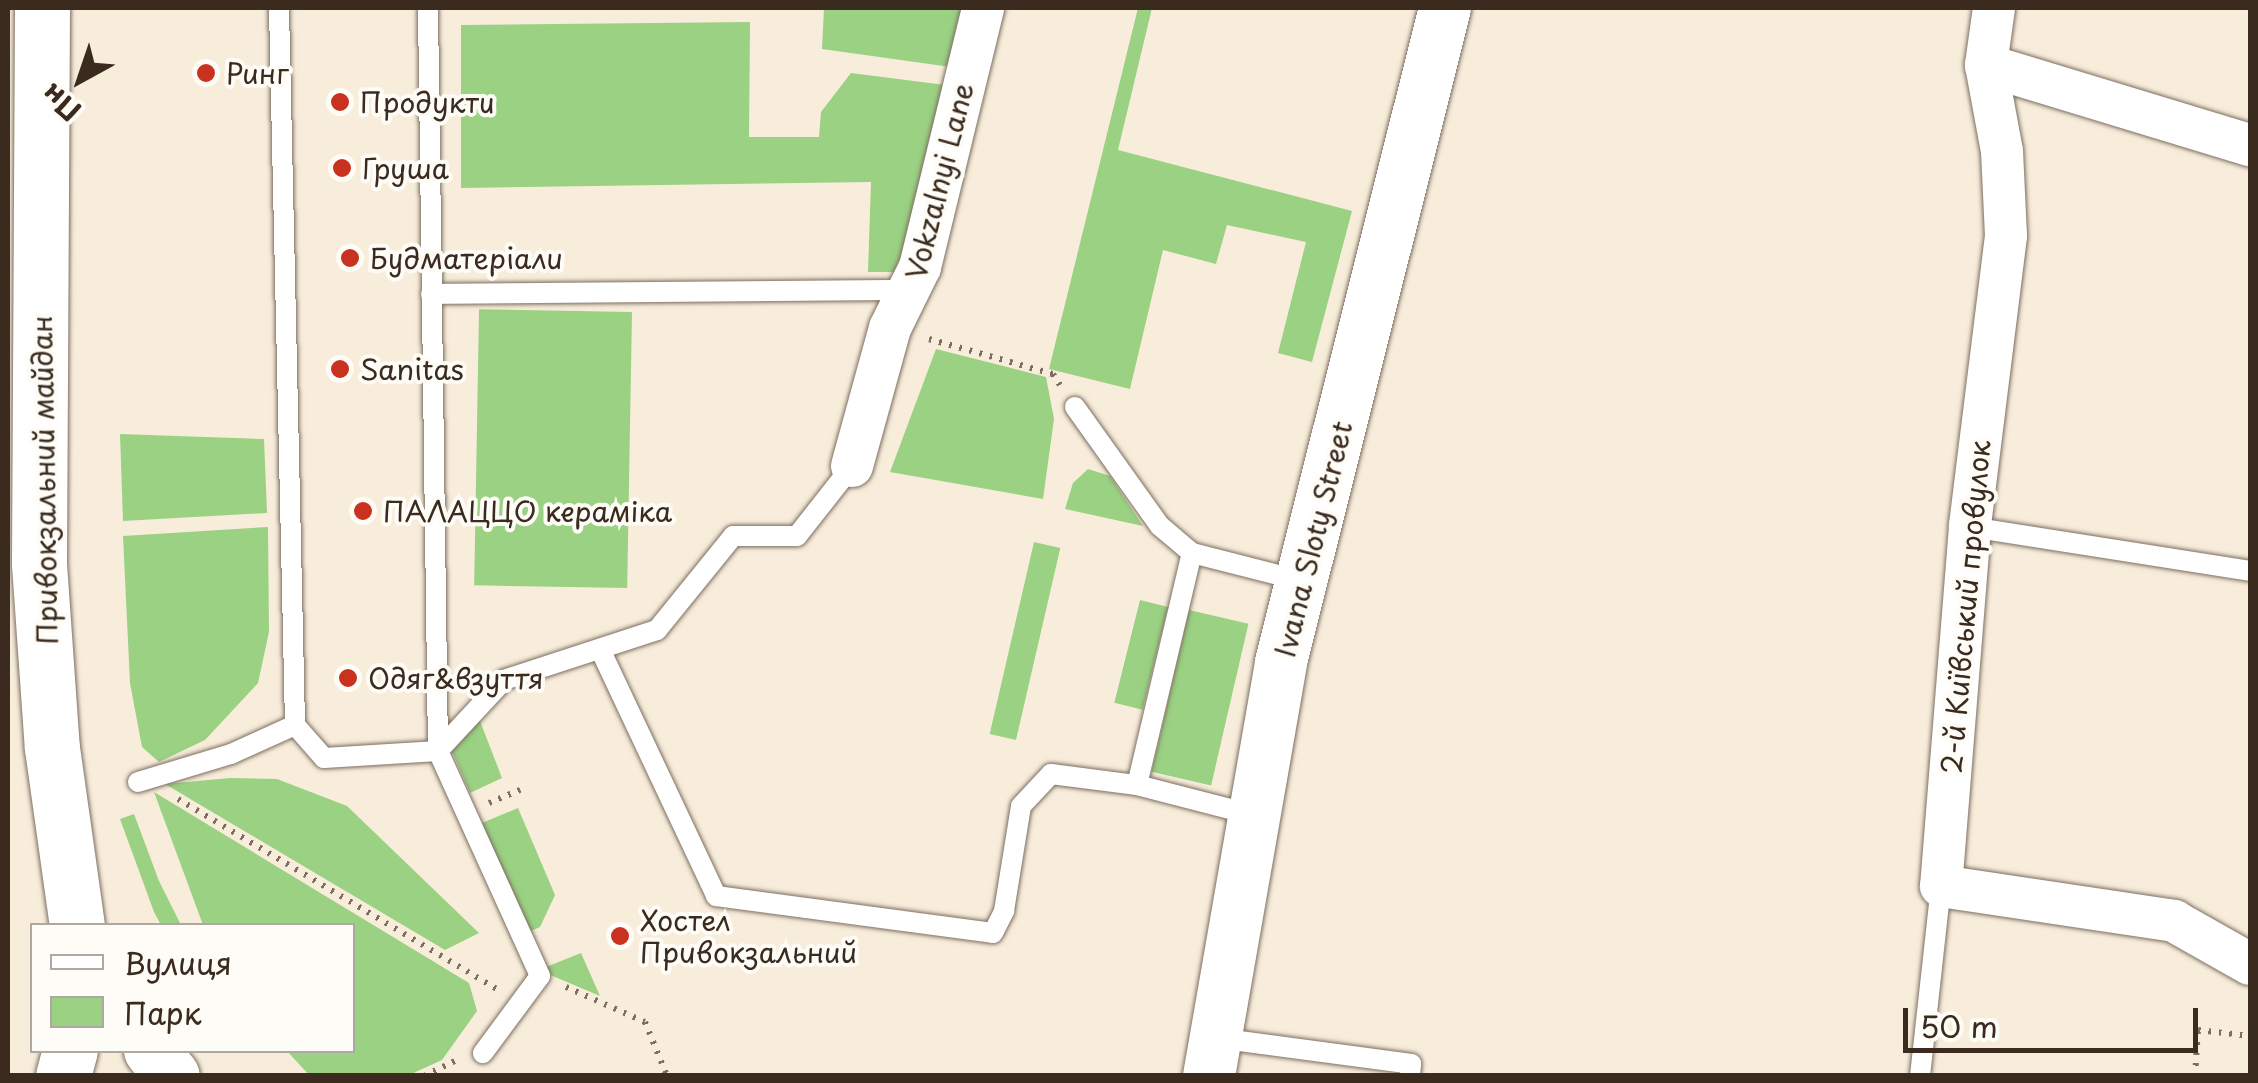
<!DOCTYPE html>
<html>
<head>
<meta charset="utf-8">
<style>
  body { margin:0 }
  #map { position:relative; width:2258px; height:1083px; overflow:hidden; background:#f8eddb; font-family:"Playpen Sans",sans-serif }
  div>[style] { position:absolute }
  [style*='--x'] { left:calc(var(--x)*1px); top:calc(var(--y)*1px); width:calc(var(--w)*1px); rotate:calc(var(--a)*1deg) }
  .green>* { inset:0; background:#9ad183; transform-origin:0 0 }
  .path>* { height:6px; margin-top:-3px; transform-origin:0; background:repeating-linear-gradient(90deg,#7d6e60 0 2.5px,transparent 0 10.5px) }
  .roads { filter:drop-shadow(0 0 2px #7d6e60) drop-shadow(0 0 2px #7d6e60) }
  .service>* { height:20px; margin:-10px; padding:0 10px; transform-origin:10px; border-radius:10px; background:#fff }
  .minor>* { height:42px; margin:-21px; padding:0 21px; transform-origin:21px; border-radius:21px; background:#fff }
  .tertiary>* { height:52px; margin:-26px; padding:0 26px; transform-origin:26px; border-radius:26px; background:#fff }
  .secondary>* { height:55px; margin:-27.5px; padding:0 27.5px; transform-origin:27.5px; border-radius:27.5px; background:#fff }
  .dots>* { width:28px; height:28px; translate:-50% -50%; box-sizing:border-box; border:5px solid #fdfcf7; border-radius:50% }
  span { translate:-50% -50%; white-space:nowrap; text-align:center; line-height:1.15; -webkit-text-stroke:8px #fdfcf7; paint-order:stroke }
  .poi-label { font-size:28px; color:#3b2a1e }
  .left { translate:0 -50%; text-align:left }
  .street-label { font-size:28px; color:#3b2a1e }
  .frame { position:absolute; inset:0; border:10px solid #3b2a1e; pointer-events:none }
  .legend { position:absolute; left:30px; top:923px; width:325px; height:130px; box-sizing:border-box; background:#fdfcf7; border:2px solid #afa8a0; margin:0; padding:12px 18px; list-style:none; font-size:30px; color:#3b2a1e }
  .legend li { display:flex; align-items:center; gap:20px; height:50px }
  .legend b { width:50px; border:2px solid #afa8a0 }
  .north { position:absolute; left:30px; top:30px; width:100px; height:100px; -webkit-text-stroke:8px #fdfcf7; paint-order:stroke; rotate:220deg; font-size:28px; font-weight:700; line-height:40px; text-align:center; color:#3b2a1e }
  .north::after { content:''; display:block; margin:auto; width:35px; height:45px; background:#3b2a1e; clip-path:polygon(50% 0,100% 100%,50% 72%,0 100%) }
  .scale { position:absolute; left:1903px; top:1008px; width:295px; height:45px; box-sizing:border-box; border:5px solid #3b2a1e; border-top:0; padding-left:12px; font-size:30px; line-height:35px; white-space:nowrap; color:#3b2a1e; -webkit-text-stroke:8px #fdfcf7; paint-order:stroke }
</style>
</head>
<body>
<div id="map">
  <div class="green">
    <i style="clip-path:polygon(824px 8px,973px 8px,958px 68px,822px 49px)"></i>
    <i style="clip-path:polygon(1138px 8px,1152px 8px,1118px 150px,1352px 211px,1312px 362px,1278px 353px,1306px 242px,1227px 225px,1216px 264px,1163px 250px,1130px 389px,1049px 369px)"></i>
    <i style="clip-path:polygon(750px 22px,749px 137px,819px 137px,821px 112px,851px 73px,953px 86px,908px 272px,868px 272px,871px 182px,461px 188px,461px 25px)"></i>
    <i style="left:632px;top:312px;width:276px;height:153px;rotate:91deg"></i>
    <i style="clip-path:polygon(936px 349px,1046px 377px,1054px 419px,1043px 499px,890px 472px)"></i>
    <i style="clip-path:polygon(120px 434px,264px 439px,267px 513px,123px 521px)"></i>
    <i style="clip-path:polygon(1088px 469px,1110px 476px,1143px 526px,1065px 509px,1073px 483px)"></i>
    <i style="clip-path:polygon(268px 527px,269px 632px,258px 683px,205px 740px,159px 762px,142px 747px,130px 683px,123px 536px)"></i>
    <i style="left:1034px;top:542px;width:27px;height:197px;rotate:13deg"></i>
    <i style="left:1140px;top:600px;width:29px;height:106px;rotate:14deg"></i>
    <i style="left:1189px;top:610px;width:61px;height:166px;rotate:13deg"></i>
    <i style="clip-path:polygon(480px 721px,502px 778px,470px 793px,451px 749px)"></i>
    <i style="clip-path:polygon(230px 778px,277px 779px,347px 806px,479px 933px,445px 950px,165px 784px)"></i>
    <i style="clip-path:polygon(154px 792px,469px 983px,477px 1011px,442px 1060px,409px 1075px,309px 1075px,287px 1051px,352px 1050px,352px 926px,203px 925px)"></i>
    <i style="clip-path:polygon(518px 808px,555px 895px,540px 927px,529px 932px,482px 823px)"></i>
    <i style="clip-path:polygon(134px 814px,159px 881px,181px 925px,161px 925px,154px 912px,120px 819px)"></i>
    <i style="clip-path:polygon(581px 953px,600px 996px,548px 974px,546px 967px)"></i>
  </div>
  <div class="path">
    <i style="--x:929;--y:339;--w:129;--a:15.8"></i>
    <i style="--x:1053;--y:374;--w:13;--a:58"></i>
    <i style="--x:178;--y:799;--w:373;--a:30.8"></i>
    <i style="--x:489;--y:803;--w:34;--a:-23"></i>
    <i style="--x:566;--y:987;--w:86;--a:23.9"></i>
    <i style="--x:645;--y:1022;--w:58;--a:67.8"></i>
    <i style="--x:424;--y:1076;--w:39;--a:-26"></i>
    <i style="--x:2195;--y:1076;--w:46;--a:-86.3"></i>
    <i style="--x:2198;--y:1030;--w:52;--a:6.6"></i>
  </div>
  <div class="roads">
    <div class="service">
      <i style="--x:279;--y:8;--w:717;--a:88.72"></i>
      <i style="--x:295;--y:725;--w:44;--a:48.7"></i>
      <i style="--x:324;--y:758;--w:114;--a:-3.5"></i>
      <i style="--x:438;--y:751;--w:97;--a:-47.1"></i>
      <i style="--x:504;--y:680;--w:161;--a:-18.1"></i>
      <i style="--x:657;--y:630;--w:121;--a:-51"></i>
      <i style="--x:733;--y:536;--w:64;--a:0"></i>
      <i style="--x:797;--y:536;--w:89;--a:-51.8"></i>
      <i style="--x:428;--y:8;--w:743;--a:89.23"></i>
      <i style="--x:438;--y:751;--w:247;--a:65.6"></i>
      <i style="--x:540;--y:976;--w:96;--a:126.5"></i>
      <i style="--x:431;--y:294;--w:480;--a:-0.5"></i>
      <i style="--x:1075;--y:407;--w:146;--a:54.5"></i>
      <i style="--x:1160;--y:526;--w:42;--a:40.2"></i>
      <i style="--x:1192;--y:553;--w:114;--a:14.3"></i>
      <i style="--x:1970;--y:527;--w:283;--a:8.9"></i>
      <i style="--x:600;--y:649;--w:273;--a:64.8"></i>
      <i style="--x:716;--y:896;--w:279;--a:7.6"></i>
      <i style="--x:993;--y:933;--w:25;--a:-63"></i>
      <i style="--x:1004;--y:911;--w:106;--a:-80.8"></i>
      <i style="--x:1021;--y:806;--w:44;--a:-46.8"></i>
      <i style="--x:1051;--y:774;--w:87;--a:7.3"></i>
      <i style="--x:1137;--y:785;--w:120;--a:14.5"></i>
      <i style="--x:138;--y:782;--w:97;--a:-16.8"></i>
      <i style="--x:231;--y:754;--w:70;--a:-24.4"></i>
      <i style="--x:1137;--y:785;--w:238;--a:-76.7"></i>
      <i style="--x:1217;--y:1038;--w:196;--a:7.6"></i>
      <i style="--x:1411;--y:1064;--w:12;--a:95"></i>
      <i style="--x:1920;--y:1076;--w:191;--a:-83.7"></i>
    </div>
    <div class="minor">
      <i style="--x:1994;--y:8;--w:58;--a:98"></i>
      <i style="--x:1986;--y:65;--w:87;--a:79.5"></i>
      <i style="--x:2002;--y:151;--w:85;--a:87.3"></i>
      <i style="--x:2006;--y:236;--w:293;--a:97.1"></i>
      <i style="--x:1970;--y:527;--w:360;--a:94.6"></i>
      <i style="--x:1941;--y:886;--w:236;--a:8.5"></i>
      <i style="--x:2174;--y:921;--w:87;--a:29.5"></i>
      <i style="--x:1986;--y:65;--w:276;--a:16.9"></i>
      <i style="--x:852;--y:466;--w:143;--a:-74.6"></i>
      <i style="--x:890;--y:328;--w:68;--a:-63.8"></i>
      <i style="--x:920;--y:267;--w:267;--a:-76.3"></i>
    </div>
    <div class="tertiary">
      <i style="--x:1209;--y:1076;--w:420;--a:-80.1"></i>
      <i style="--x:1281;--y:662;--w:674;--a:-75.92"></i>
    </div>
    <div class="secondary">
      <i style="--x:42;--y:8;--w:556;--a:90.31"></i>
      <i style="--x:39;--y:564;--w:184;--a:86"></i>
      <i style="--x:52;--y:748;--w:180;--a:82"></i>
      <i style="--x:151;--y:1050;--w:33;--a:51"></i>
      <i style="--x:63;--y:1076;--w:27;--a:-75"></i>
    </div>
  </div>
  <div class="dots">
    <i style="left:206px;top:73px;background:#c8321e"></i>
    <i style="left:340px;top:102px;background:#c8321e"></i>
    <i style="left:342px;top:168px;background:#c8321e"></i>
    <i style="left:350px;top:258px;background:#c8321e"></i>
    <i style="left:340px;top:369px;background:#c8321e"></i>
    <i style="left:363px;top:511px;background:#c8321e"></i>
    <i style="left:348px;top:678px;background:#c8321e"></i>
    <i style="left:620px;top:936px;background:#c8321e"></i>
  </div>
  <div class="poi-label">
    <span class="left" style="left:226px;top:73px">Ринг</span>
    <span class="left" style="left:360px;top:102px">Продукти</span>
    <span class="left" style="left:362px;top:168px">Груша</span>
    <span class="left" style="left:370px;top:258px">Будматеріали</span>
    <span class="left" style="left:360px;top:369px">Sanitas</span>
    <span class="left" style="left:383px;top:511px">ПАЛАЦЦО кераміка</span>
    <span class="left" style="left:368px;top:678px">Одяг&amp;взуття</span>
    <span class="left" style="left:640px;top:936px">Хостел<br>Привокзальний</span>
  </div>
  <div class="street-label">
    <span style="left:939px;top:181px;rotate:-76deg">Vokzalnyi Lane</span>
    <span style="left:44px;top:480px;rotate:-91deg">Привокзальний майдан</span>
    <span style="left:1313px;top:539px;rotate:-76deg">Ivana Sloty Street</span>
    <span style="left:1965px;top:607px;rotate:-85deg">2-й Київський провулок</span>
  </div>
  <div class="frame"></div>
  <ul class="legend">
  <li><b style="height:12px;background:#fff"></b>Вулиця</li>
  <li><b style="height:28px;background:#9ad183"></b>Парк</li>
  </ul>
  <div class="north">Пн</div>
  <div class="scale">50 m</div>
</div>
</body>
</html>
